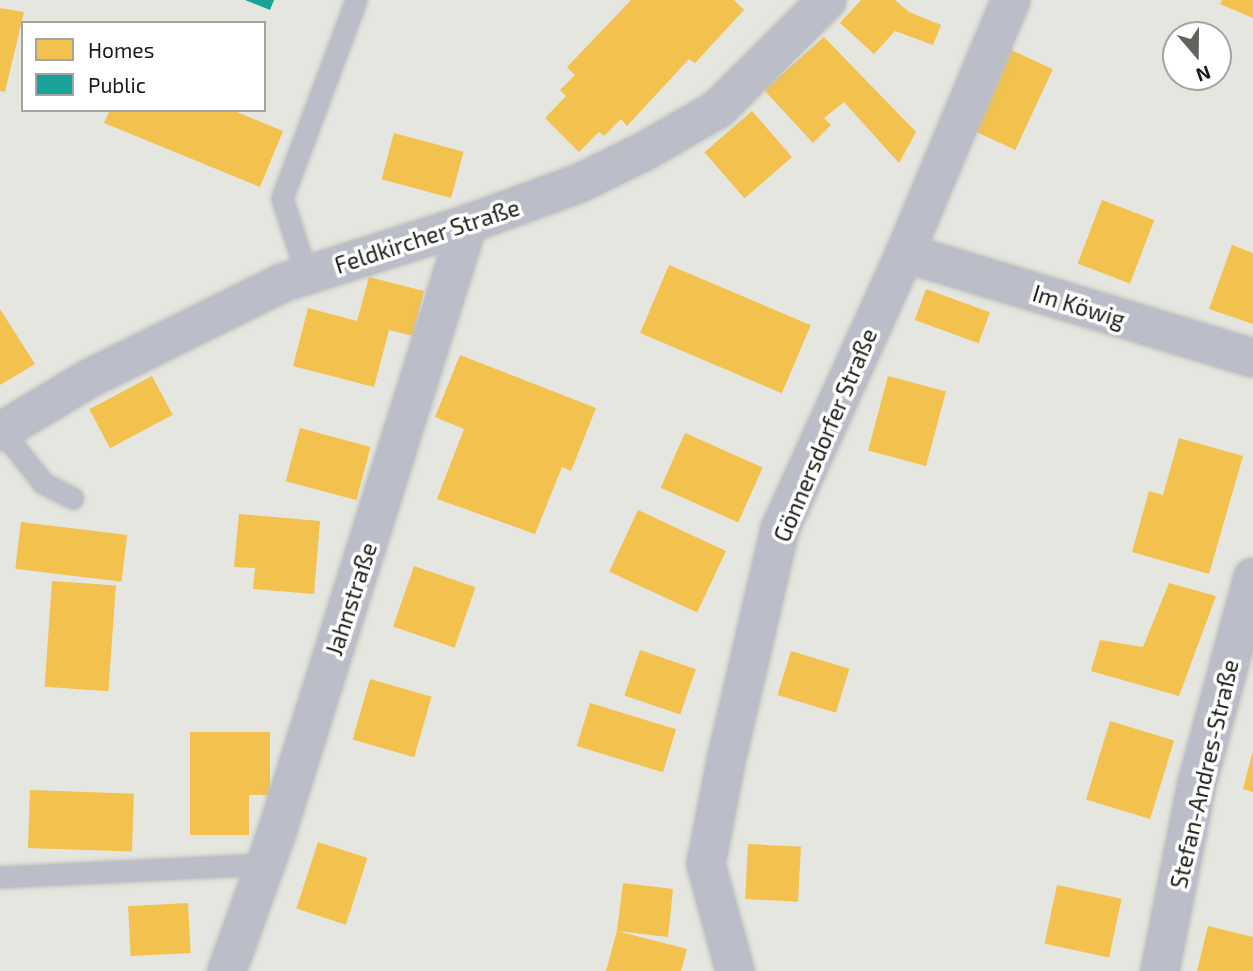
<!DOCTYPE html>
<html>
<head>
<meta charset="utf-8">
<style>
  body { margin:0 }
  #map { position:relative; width:1253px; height:971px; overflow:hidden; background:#e6e6e0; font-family:"Exo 2",sans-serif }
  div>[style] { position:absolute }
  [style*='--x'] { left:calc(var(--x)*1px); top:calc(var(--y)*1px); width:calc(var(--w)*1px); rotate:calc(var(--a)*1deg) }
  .homes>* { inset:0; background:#f2c14e; transform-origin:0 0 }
  .public>* { inset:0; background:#17a398 }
  .roads { filter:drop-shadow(0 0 2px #c1c1bd) drop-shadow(0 0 2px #c1c1bd) }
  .service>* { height:21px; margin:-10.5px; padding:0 10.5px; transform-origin:10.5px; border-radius:10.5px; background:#bbbdc8 }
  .minor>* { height:38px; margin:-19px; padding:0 19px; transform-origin:19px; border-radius:19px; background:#bbbdc8 }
  .tertiary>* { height:38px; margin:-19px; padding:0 19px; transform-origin:19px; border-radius:19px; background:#bbbdc8 }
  span { translate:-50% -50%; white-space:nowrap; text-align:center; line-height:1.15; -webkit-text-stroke:7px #fff; paint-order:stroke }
  .street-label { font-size:23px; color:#1c1c17 }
  .legend { position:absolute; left:21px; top:21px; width:245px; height:91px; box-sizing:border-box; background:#fff; border:2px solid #a4a4a2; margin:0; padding:9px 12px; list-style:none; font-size:21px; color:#1c1c17 }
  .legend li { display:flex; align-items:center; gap:14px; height:35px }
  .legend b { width:35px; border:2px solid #a4a4a2 }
  .north { position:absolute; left:1162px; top:21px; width:70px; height:70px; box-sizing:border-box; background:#fff; border:2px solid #a4a4a2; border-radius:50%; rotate:160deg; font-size:19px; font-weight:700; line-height:28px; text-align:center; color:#1c1c17 }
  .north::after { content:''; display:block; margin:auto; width:24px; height:32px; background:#63635d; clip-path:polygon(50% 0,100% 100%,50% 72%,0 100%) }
</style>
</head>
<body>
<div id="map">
  <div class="homes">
    <i style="clip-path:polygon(631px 0,734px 0,744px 10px,695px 63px,689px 59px,627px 126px,621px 119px,604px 136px,599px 132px,579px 152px,545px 118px,566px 96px,560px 90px,575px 75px,567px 67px)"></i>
    <i style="clip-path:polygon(861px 0,895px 0,909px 12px,941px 25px,933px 45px,895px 31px,874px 54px,840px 23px)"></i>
    <i style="clip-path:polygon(1222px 0,1253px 0,1253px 18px,1220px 4px)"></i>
    <i style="clip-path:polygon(0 8px,24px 12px,5px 92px,0 91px)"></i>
    <i style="clip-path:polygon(824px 37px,916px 132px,899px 163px,844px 102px,824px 118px,831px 125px,813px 143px,764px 90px)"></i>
    <i style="left:1003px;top:46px;width:55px;height:89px;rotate:25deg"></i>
    <i style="clip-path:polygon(110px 110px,232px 110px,283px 131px,260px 187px,104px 123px)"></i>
    <i style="left:752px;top:111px;width:61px;height:63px;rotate:49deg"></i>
    <i style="left:394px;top:133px;width:72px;height:48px;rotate:15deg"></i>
    <i style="left:1102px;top:200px;width:56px;height:68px;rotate:21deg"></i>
    <i style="clip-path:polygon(1232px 245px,1253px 253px,1253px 324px,1209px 309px)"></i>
    <i style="left:669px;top:265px;width:154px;height:74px;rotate:23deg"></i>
    <i style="clip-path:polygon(369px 277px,424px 291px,413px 336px,389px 330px,374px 387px,293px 366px,308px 308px,357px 321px)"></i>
    <i style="left:926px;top:289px;width:68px;height:33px;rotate:20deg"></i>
    <i style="clip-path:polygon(0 309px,35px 364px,0 385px)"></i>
    <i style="clip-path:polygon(460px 355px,596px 408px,571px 471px,562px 467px,535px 534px,437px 499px,464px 429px,435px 417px)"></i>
    <i style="left:152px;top:376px;width:44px;height:71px;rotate:62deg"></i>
    <i style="left:888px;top:376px;width:60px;height:77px;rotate:15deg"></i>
    <i style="left:300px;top:428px;width:73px;height:55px;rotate:15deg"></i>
    <i style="left:685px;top:433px;width:85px;height:60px;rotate:24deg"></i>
    <i style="clip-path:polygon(1179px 438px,1243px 456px,1209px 574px,1132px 552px,1149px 491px,1163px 495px)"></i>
    <i style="left:638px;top:510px;width:97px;height:68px;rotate:25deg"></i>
    <i style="clip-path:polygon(239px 514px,320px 521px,314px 594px,253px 589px,255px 568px,234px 567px)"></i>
    <i style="left:21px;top:522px;width:107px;height:47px;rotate:7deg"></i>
    <i style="left:414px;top:566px;width:65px;height:64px;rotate:19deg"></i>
    <i style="left:52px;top:581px;width:64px;height:106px;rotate:4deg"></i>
    <i style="clip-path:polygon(1169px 583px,1216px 596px,1179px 696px,1091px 671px,1100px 640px,1143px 647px)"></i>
    <i style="left:640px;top:650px;width:59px;height:48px;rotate:19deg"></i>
    <i style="left:791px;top:651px;width:61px;height:46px;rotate:17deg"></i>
    <i style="left:370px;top:679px;width:64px;height:63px;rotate:16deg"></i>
    <i style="left:590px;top:703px;width:90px;height:45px;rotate:17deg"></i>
    <i style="left:1110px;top:721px;width:67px;height:82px;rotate:17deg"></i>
    <i style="clip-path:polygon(190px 732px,270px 732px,270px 795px,249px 795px,249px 835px,190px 835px)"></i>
    <i style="clip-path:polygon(1252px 754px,1253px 754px,1253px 792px,1243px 789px)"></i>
    <i style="left:30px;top:790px;width:104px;height:58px;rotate:2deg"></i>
    <i style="left:318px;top:842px;width:52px;height:70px;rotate:18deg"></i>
    <i style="left:748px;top:844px;width:53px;height:55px;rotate:3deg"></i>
    <i style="clip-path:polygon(623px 883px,673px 889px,668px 937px,617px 931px,687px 949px,681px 971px,606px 971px,617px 931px)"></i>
    <i style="left:1057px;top:885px;width:66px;height:60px;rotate:12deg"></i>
    <i style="left:188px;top:903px;width:50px;height:60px;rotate:87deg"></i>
    <i style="clip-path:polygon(1208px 926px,1253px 937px,1253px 971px,1197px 971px)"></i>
  </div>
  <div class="public">
    <i style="clip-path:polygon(245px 0,274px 0,270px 10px)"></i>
  </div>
  <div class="roads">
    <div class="service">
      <i style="--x:307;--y:276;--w:82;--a:-107.8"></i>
      <i style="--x:282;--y:198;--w:211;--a:-69.5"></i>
      <i style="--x:2;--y:431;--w:66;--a:51.7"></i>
      <i style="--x:43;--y:483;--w:33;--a:27"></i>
      <i style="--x:0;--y:877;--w:265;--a:-2.8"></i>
    </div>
    <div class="minor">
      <i style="--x:905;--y:253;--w:363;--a:16.8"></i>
      <i style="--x:227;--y:971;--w:141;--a:-70.2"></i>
      <i style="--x:275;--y:838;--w:644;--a:-72.55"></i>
      <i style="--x:735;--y:971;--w:111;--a:-105.2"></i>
      <i style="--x:706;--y:864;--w:105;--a:-79"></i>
      <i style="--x:726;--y:761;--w:238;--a:-76.9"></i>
      <i style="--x:780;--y:529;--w:303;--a:-65.6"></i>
      <i style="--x:905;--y:253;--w:274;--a:-67.3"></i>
      <i style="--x:1160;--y:971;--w:192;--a:-78.9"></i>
      <i style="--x:1197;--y:783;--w:213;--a:-74.8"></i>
    </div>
    <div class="tertiary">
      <i style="--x:0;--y:432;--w:105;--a:-31"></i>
      <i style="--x:90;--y:378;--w:214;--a:-26.3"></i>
      <i style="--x:282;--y:283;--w:195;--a:-17.6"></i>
      <i style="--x:468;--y:224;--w:119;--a:-20.1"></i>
      <i style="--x:580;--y:183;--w:72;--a:-26.2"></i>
      <i style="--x:645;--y:151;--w:84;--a:-29.9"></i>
      <i style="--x:718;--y:109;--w:154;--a:-45"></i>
    </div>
  </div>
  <div class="street-label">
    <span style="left:427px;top:236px;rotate:-18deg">Feldkircher Straße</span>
    <span style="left:1079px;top:306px;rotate:17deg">Im Köwig</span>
    <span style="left:825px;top:435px;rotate:-67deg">Gönnersdorfer Straße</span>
    <span style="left:351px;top:599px;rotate:-72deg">Jahnstraße</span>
    <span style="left:1204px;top:774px;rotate:-77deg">Stefan-Andres-Straße</span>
  </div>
  <ul class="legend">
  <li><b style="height:19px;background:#f2c14e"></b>Homes</li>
  <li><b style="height:19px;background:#17a398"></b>Public</li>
  </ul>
  <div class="north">N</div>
</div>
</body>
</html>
